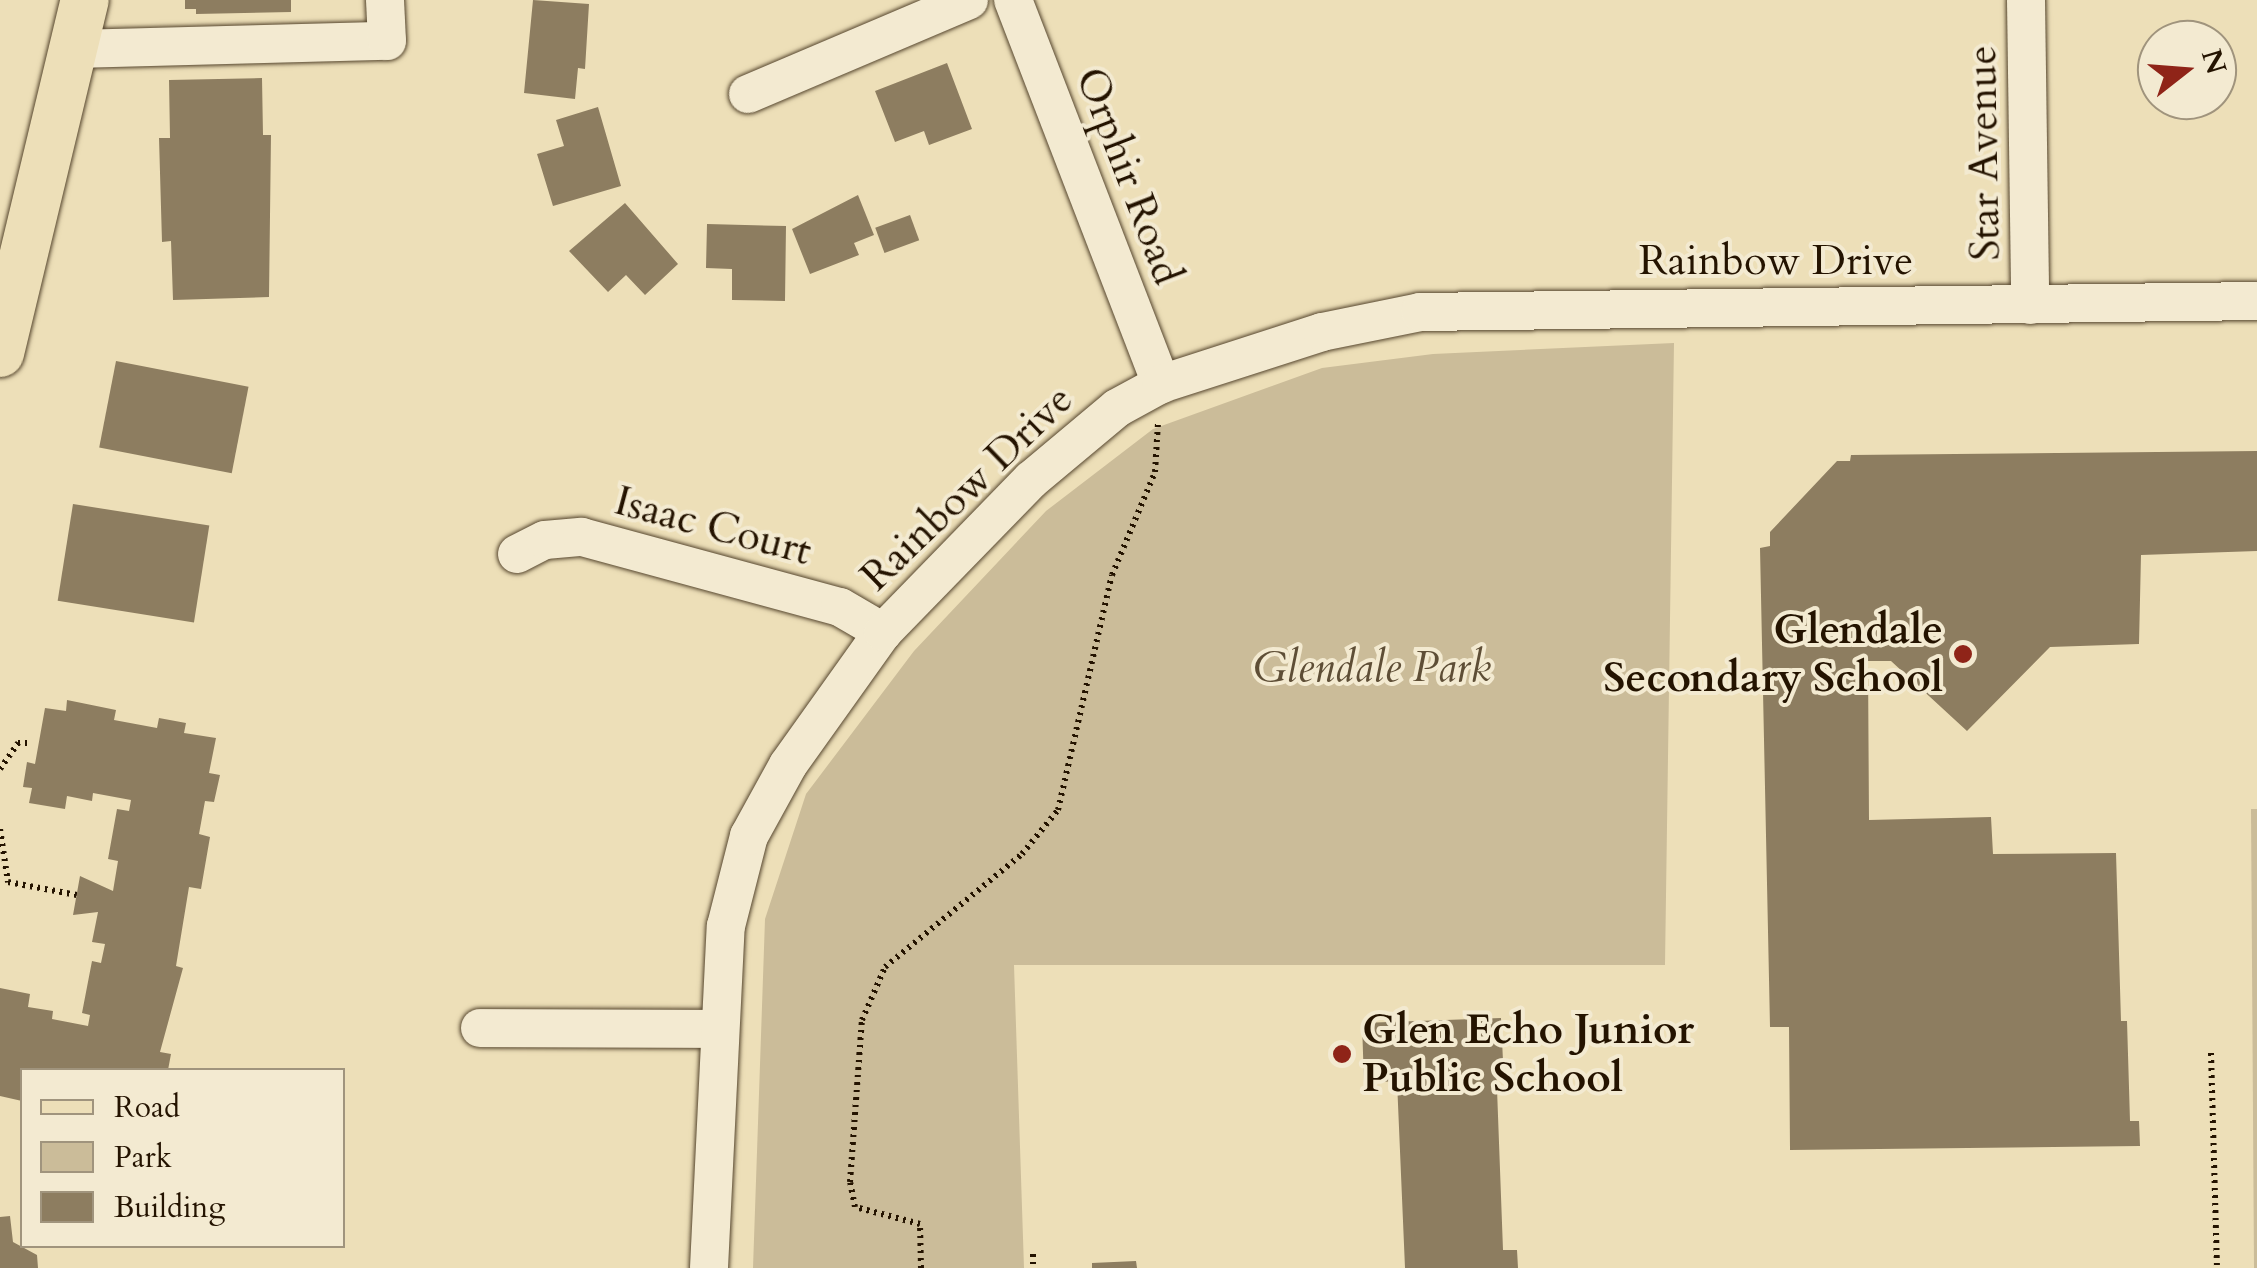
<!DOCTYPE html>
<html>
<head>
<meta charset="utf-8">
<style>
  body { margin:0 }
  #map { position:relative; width:2257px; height:1268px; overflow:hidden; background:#eddfb8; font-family:Cardo,serif }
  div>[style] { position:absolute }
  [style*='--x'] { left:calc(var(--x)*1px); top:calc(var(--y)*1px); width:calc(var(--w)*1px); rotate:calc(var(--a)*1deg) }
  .green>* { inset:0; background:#cbbc99 }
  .building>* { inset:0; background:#8d7d60; transform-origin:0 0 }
  .path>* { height:6px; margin-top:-3px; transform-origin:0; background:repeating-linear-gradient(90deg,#241300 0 2.5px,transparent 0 7.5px) }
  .roads { filter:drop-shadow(0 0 2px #56462e) drop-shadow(0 0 2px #56462e) }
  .minor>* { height:38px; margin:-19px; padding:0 19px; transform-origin:19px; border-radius:19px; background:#f3ead1 }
  .major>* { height:48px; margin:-24px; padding:0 24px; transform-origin:24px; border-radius:24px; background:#eddfb8 }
  .dots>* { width:28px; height:28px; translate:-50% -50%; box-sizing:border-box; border:5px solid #f3ead1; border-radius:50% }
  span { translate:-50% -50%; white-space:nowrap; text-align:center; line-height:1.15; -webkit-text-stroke:8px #f3ead1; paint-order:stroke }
  .street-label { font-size:42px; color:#241300 }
  .poi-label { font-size:42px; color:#241300; font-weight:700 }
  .right { translate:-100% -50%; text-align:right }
  .left { translate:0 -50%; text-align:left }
  .park-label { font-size:42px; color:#5e4e36; font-style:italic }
  .legend { position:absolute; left:20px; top:1068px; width:325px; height:180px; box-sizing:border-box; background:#f3ead1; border:2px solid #a0947d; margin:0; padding:12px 18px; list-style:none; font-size:30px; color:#241300 }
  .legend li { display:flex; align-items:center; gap:20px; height:50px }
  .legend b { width:50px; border:2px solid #a0947d }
  .north { position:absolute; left:2137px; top:20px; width:100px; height:100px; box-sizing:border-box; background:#f3ead1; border:2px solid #a0947d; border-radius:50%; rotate:73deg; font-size:28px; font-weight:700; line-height:40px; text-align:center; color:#241300 }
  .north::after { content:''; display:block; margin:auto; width:35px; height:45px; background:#8f2418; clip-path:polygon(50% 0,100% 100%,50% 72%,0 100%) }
</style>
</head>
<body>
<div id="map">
  <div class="green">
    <i style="clip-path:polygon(1674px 343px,1665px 965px,1014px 965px,1024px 1268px,753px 1268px,765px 919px,806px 794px,914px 651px,1046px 511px,1153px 429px,1322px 368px,1433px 354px)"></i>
    <i style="clip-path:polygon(2251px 809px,2257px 809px,2257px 1268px,2254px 1268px)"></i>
  </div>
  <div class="building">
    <i style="clip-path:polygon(185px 0,291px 0,291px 12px,196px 14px,196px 9px,185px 9px)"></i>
    <i style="clip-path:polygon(533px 0,589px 4px,585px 69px,578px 68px,575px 99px,524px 93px)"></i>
    <i style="clip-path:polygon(947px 63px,972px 129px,929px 145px,924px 131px,895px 142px,875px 91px)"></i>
    <i style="clip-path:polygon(262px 78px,263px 135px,271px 135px,269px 297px,173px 300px,171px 241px,162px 242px,159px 138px,170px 138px,169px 80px)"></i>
    <i style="clip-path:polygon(598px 107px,621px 186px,553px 206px,537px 154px,564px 146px,556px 120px)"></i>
    <i style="clip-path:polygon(858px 195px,874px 235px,854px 243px,859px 255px,810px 274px,792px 229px)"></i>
    <i style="clip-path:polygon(625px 203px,678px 264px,645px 295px,626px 275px,608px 292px,569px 251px)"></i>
    <i style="left:910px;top:215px;width:27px;height:37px;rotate:70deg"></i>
    <i style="clip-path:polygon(707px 224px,786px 226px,785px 301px,732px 300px,732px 269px,706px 268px)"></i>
    <i style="left:116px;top:361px;width:135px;height:88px;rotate:11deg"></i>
    <i style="clip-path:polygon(2257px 451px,2257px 551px,2141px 555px,2139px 644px,2050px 647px,1967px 731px,1891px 661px,1868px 661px,1869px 820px,1991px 817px,1993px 854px,2116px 853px,2121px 1021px,2127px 1021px,2130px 1121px,2139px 1121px,2140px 1146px,1790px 1150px,1789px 1027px,1770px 1027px,1760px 548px,1770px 546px,1770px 532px,1837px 461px,1850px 461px,1851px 455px)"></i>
    <i style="left:73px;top:504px;width:138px;height:98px;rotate:9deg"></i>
    <i style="clip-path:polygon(67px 700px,116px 710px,114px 720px,157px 728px,159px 718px,186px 723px,184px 733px,216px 738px,209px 773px,220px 775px,214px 802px,205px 801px,199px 834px,210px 837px,201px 889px,189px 887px,176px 966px,183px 968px,160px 1052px,171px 1054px,168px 1070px,22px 1070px,22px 1101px,0 1096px,0 988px,30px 994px,28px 1007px,53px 1011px,52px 1019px,88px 1026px,90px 1015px,82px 1013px,92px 961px,101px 963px,105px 944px,92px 942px,98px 912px,73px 915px,80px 876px,113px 891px,118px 861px,108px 859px,117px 809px,129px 811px,131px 800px,93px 793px,92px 801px,67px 796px,65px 809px,29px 803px,32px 788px,23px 787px,27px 762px,35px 764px,45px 708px,66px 711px)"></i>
    <i style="clip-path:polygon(1501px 1018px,1503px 1061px,1496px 1062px,1503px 1250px,1517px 1250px,1518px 1268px,1405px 1268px,1397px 1081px,1364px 1083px,1362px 1023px)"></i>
    <i style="clip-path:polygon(10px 1216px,13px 1242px,37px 1255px,38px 1268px,0 1268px,0 1217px)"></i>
    <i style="clip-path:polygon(1136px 1261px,1137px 1268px,1092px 1268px,1092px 1263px)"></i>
  </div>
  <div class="path">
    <i style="--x:0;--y:769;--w:32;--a:-55"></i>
    <i style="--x:18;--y:743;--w:9;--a:0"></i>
    <i style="--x:0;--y:829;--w:54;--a:81.4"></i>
    <i style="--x:8;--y:882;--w:70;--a:10.7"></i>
    <i style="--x:2211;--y:1053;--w:215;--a:88.4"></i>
    <i style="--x:1033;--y:1254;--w:14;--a:90"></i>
    <i style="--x:921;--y:1268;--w:44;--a:-91.3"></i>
    <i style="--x:920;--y:1224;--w:67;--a:-165.3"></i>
    <i style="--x:855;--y:1207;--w:25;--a:-101"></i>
    <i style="--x:850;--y:1182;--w:162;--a:-85.8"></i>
    <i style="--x:862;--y:1020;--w:58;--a:-66.5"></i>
    <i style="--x:885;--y:967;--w:178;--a:-39.5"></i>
    <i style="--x:1022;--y:854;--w:57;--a:-50.7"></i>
    <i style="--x:1058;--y:810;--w:241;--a:-77.1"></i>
    <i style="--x:1112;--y:575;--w:112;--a:-67.3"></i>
    <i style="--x:1155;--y:472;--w:49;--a:-86.5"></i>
  </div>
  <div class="roads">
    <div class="minor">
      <i style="--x:1013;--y:0;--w:412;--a:68.9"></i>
      <i style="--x:2026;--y:0;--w:305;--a:89.2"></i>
      <i style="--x:75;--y:49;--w:312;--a:-1.5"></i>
      <i style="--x:387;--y:41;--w:41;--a:-92.8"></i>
      <i style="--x:748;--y:94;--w:240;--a:-23"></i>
      <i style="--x:517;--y:554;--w:31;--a:-27"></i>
      <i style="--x:545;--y:540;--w:37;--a:-5"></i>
      <i style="--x:582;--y:537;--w:267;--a:15.2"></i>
      <i style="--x:840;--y:607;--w:50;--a:30.2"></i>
      <i style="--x:480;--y:1028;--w:238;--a:0.2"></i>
      <i style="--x:709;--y:1268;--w:342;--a:-87.2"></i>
      <i style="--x:726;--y:926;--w:93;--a:-75.7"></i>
      <i style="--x:749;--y:836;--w:81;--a:-61.2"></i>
      <i style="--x:788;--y:765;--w:163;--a:-54.5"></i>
      <i style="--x:883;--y:632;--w:212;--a:-45.8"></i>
      <i style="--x:1031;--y:480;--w:112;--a:-39.9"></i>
      <i style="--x:1117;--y:408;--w:50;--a:-28.6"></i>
      <i style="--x:1161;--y:384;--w:169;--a:-17.9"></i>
      <i style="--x:1322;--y:332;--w:100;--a:-11.5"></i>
      <i style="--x:1420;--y:312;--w:837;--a:-0.75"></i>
    </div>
    <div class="major">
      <i style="--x:0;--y:353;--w:363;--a:-76.5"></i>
    </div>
  </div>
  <div class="dots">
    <i style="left:1963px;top:654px;background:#8f2418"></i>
    <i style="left:1342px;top:1054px;background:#8f2418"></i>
  </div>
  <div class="street-label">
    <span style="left:1984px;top:153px;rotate:-91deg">Star Avenue</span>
    <span style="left:1129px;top:176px;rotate:69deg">Orphir Road</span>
    <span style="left:1776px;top:261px">Rainbow Drive</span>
    <span style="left:967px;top:488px;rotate:-44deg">Rainbow Drive</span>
    <span style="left:713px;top:526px;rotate:15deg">Isaac Court</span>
  </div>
  <div class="poi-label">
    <span class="right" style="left:1943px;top:654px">Glendale<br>Secondary School</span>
    <span class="left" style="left:1362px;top:1054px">Glen Echo Junior<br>Public School</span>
  </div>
  <div class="park-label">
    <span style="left:1372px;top:668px">Glendale Park</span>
  </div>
  <ul class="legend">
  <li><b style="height:12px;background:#eddfb8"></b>Road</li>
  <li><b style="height:28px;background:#cbbc99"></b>Park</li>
  <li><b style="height:28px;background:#8d7d60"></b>Building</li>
  </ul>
  <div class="north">N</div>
</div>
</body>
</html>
